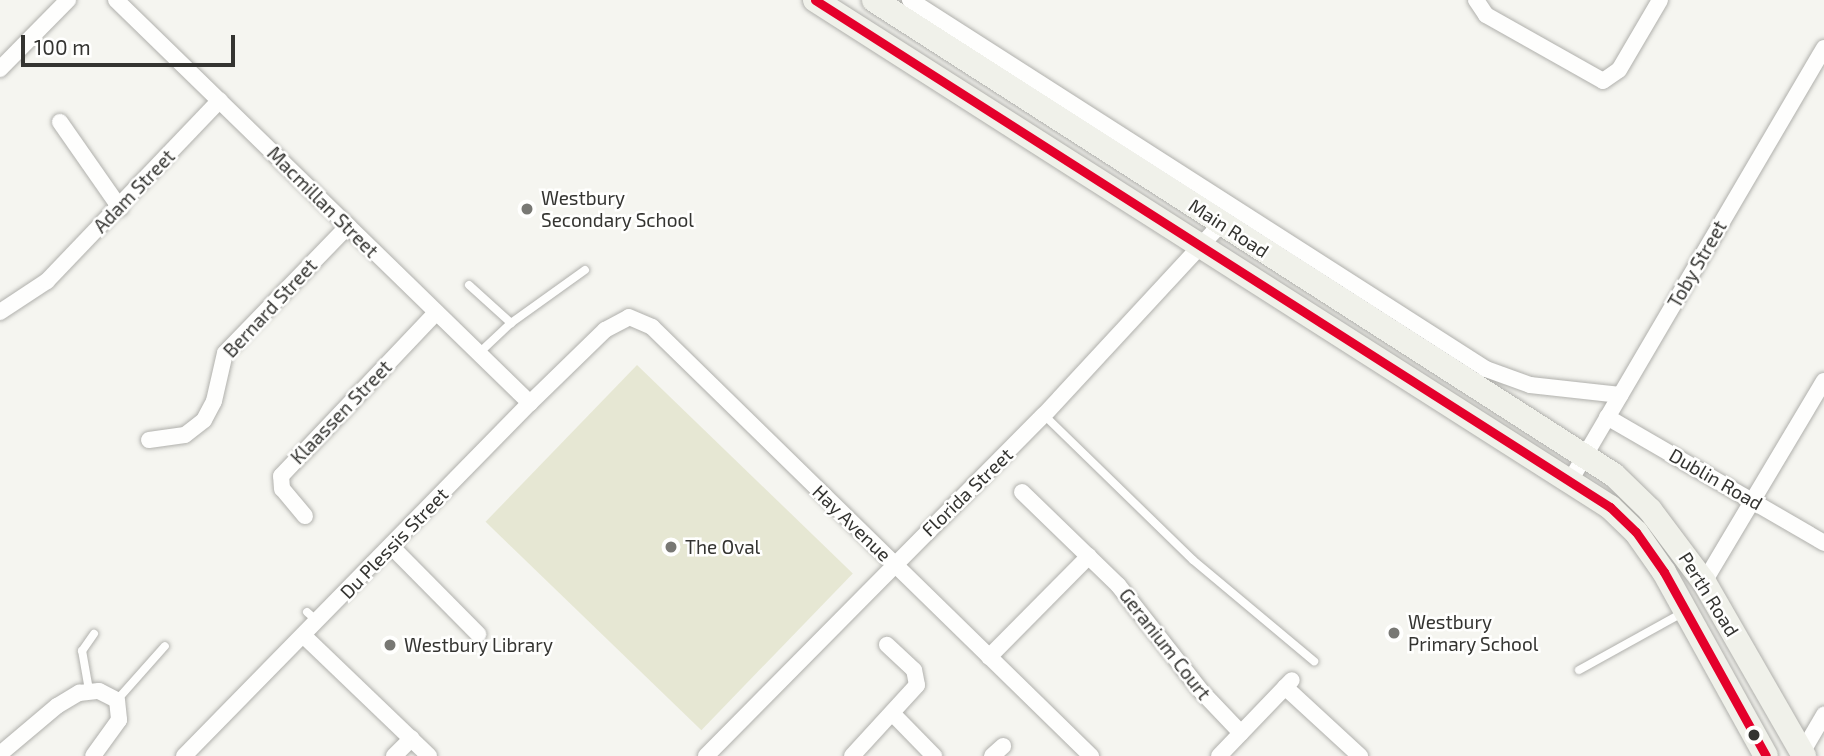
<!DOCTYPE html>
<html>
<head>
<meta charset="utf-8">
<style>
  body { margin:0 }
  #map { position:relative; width:1824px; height:756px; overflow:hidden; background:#f5f5f0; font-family:"Exo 2",sans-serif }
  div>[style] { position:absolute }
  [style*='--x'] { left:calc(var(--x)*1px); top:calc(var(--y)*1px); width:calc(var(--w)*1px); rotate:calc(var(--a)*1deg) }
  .green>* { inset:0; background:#e6e7d3; transform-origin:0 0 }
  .roads { filter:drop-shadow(0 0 2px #b0b0ac) drop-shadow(0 0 2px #b0b0ac) }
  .service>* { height:8px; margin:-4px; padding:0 4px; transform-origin:4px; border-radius:4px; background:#fefefd }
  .minor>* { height:16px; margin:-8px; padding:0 8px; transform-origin:8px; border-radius:8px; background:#fefefd }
  .primary>* { height:24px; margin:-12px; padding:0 12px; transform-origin:12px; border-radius:12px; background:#f0f1ea }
  .bus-1>* { height:9px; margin:-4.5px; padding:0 4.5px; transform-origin:4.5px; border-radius:4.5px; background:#e4002b }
  .dots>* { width:19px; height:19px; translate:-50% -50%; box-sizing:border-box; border:4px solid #fffffe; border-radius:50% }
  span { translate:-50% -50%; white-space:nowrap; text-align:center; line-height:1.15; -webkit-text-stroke:5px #fffffe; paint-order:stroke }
  .street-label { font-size:19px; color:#343431 }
  .poi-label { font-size:19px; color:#343431 }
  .left { translate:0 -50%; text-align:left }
  .scale { position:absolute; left:21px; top:35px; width:214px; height:32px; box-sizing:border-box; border:4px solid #343431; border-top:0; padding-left:9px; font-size:21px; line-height:24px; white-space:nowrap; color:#343431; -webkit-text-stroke:5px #fffffe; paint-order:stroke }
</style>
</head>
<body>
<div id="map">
  <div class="green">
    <i style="left:637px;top:365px;width:300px;height:218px;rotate:44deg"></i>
  </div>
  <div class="roads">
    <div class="service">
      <i style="--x:469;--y:285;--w:57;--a:42.1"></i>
      <i style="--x:478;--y:354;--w:45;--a:-43.2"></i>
      <i style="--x:511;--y:323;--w:91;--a:-35.6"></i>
      <i style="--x:1044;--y:415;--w:208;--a:44.2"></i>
      <i style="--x:1193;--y:560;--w:158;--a:39.9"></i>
      <i style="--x:307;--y:612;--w:15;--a:42"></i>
      <i style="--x:1579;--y:670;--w:120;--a:-28.9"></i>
      <i style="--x:89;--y:690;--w:40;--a:-100"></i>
      <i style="--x:82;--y:651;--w:21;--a:-55"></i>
      <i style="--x:117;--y:700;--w:72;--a:-48.4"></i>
    </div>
    <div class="minor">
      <i style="--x:116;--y:0;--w:578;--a:44.23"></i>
      <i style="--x:910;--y:0;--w:684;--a:32.64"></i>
      <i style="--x:1486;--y:369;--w:47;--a:20"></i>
      <i style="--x:1530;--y:385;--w:91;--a:6.3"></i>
      <i style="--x:1476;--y:0;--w:18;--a:56"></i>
      <i style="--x:1486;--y:15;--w:134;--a:29.4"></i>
      <i style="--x:1603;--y:81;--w:19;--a:-35"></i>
      <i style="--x:1619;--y:70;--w:81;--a:-59.6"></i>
      <i style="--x:0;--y:69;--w:97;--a:-45.4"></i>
      <i style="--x:60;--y:122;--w:105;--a:55.1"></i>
      <i style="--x:0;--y:312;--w:56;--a:-33.4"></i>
      <i style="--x:47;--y:281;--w:250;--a:-46.3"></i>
      <i style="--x:1607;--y:417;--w:251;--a:30.1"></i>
      <i style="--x:149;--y:440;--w:36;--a:-8"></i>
      <i style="--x:185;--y:435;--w:24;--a:-38"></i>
      <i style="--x:204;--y:420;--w:21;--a:-62"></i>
      <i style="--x:214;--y:401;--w:49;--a:-77.1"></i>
      <i style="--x:225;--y:353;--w:177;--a:-45.9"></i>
      <i style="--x:1570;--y:481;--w:502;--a:-59.6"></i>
      <i style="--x:1022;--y:492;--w:134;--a:44.1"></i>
      <i style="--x:1118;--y:585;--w:135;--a:51.9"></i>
      <i style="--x:1201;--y:691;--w:58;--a:46.4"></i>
      <i style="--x:305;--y:516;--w:35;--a:-130"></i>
      <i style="--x:282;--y:489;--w:13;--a:-94"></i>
      <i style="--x:281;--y:476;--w:224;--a:-46.5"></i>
      <i style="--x:391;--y:546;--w:124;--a:45.3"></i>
      <i style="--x:1704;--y:582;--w:234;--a:-59.2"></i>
      <i style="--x:304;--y:636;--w:173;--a:43.8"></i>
      <i style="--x:989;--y:657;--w:142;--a:-45.3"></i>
      <i style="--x:1285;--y:687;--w:102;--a:42.6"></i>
      <i style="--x:893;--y:714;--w:59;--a:45.7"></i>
      <i style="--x:0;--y:754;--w:75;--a:-40.1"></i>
      <i style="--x:57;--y:706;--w:26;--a:-31"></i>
      <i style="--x:79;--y:693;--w:20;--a:-6"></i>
      <i style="--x:99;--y:691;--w:20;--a:27"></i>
      <i style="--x:117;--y:700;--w:20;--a:84"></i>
      <i style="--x:119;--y:720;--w:44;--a:125.8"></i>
      <i style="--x:184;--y:756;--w:494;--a:-45.6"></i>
      <i style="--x:530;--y:403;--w:105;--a:-44.2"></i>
      <i style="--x:605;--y:330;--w:27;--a:-28"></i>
      <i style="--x:629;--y:317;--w:25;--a:23"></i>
      <i style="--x:652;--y:327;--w:614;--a:44.34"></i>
      <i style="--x:394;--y:756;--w:25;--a:-45"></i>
      <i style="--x:706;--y:756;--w:480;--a:-45.3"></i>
      <i style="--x:1044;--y:415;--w:262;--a:-47.2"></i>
      <i style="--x:852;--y:756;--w:96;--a:-47.5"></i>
      <i style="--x:917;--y:685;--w:15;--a:-101"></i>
      <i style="--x:914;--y:670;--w:37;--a:-137"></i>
      <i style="--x:992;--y:756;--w:15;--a:-42"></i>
      <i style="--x:1219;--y:756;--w:105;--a:-46.2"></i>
      <i style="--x:1800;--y:756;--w:48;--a:-59.7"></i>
    </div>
    <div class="primary">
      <i style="--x:815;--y:0;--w:943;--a:32.53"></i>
      <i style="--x:1610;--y:507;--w:36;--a:44"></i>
      <i style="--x:1636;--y:532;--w:49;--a:55"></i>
      <i style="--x:1664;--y:572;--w:210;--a:61"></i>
      <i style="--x:874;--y:0;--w:879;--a:32.7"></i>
      <i style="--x:1614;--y:475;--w:50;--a:44.2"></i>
      <i style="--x:1650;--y:510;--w:90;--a:53.1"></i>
      <i style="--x:1704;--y:582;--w:201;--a:60.1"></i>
    </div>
  </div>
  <div class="bus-1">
    <i style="--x:815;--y:0;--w:943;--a:32.53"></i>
    <i style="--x:1610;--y:507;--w:36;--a:44"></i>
    <i style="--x:1636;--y:532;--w:49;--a:55"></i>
    <i style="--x:1664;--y:572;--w:210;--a:61"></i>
  </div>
  <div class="dots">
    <i style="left:527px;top:209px;background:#787874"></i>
    <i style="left:671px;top:547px;background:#787874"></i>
    <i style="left:1394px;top:633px;background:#787874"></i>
    <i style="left:390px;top:645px;background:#787874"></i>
    <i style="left:1754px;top:735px;background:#343431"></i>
  </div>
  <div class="street-label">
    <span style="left:134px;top:191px;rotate:-46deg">Adam Street</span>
    <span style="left:323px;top:202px;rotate:45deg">Macmillan Street</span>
    <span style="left:1229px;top:228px;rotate:33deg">Main Road</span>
    <span style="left:1697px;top:264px;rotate:-60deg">Toby Street</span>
    <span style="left:270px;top:308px;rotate:-47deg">Bernard Street</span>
    <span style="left:341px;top:412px;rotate:-46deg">Klaassen Street</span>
    <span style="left:1716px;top:479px;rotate:30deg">Dublin Road</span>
    <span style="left:967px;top:492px;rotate:-44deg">Florida Street</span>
    <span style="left:852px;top:523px;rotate:44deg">Hay Avenue</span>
    <span style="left:394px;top:543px;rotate:-46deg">Du Plessis Street</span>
    <span style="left:1709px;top:594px;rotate:58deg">Perth Road</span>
    <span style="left:1165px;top:644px;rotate:52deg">Geranium Court</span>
  </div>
  <div class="poi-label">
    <span class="left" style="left:541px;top:209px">Westbury<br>Secondary School</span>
    <span class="left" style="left:685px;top:547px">The Oval</span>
    <span class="left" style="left:1408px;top:633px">Westbury<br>Primary School</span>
    <span class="left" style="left:404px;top:645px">Westbury Library</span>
  </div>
  <div class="scale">100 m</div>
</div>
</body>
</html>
